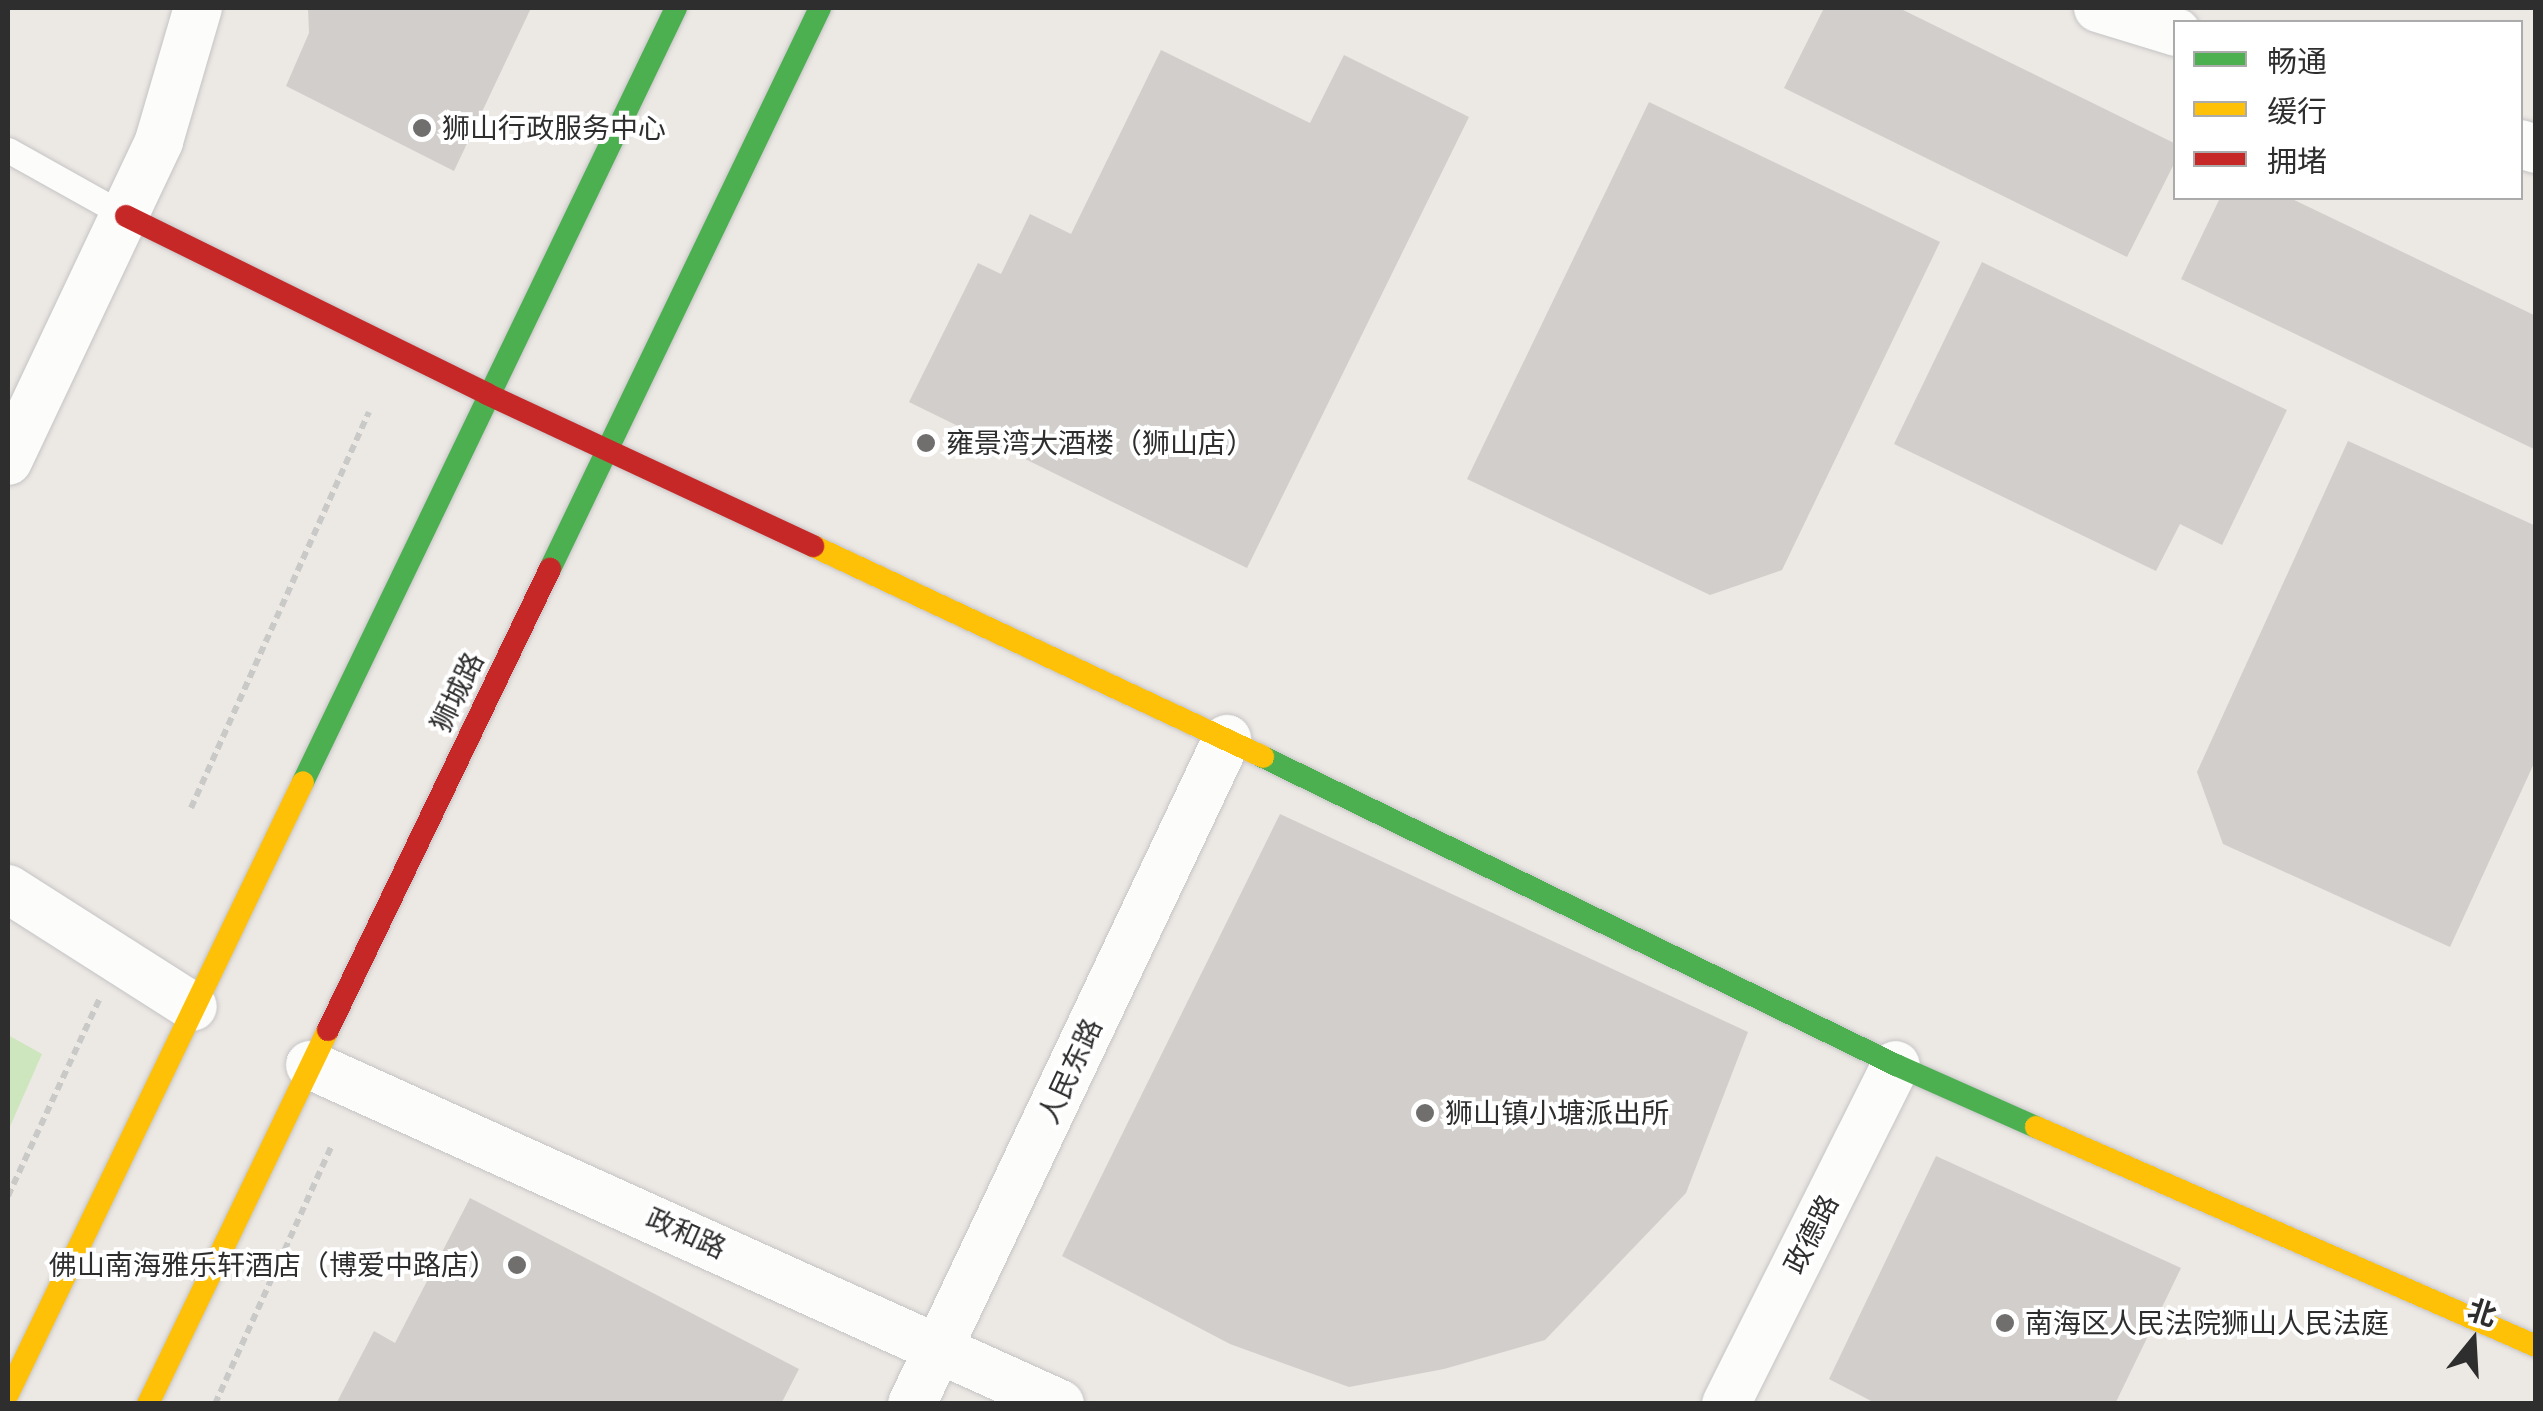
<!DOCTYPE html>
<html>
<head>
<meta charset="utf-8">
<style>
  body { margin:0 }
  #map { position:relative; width:2543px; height:1411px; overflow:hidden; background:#ece8e4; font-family:Inter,"Noto Sans SC",sans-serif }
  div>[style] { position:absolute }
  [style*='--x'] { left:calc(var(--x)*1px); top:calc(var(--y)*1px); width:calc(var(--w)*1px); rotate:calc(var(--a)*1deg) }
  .green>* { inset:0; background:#cee6be }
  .building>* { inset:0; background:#d1cecb }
  .path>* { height:6px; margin-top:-3px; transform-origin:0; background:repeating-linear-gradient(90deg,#c9c9c8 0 8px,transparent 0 13px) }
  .roads { filter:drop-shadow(0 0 2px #c5c4c5) drop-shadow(0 0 2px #c5c4c5) }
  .lane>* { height:25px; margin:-12.5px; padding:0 12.5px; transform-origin:12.5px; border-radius:12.5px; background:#fcfcfb }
  .street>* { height:48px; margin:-24px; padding:0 24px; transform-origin:24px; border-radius:24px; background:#fcfcfb }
  .fast>* { height:22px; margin:-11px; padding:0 11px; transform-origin:11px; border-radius:11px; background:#4caf50 }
  .slow>* { height:22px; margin:-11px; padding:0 11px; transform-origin:11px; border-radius:11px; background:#ffc107 }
  .jam>* { height:22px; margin:-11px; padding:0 11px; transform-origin:11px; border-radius:11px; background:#c62828 }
  .dots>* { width:28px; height:28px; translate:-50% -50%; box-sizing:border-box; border:5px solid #fff; border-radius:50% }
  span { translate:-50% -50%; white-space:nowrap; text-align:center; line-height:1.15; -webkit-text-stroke:8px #fff; paint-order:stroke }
  .poi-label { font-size:28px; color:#2e2e2e }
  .left { translate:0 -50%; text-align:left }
  .right { translate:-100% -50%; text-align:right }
  .street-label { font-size:28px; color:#2e2e2e }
  .frame { position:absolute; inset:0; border:10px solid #2e2e2e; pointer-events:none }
  .legend { position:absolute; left:2173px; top:20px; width:350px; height:180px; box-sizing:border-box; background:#fff; border:2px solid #ababab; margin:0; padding:12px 18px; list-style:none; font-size:30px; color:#2e2e2e }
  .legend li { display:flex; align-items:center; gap:20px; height:50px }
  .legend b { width:50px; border:2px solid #ababab }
  .north { position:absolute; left:2423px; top:1291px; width:100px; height:100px; -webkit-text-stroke:8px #fff; paint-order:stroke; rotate:18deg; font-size:28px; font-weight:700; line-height:40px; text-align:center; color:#2e2e2e }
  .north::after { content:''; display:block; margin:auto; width:35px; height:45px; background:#2e2e2e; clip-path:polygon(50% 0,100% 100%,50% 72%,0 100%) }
</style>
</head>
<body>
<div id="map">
  <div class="green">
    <i style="clip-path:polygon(8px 1035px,42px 1054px,8px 1131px)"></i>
  </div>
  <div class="building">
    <i style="clip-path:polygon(308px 8px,531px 8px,454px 171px,286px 86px,309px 33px)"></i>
    <i style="clip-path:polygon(1824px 8px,1899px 8px,2176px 144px,2176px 160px,2127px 257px,1784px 88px)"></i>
    <i style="clip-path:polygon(1161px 50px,1310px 123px,1344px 55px,1469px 117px,1247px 568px,909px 402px,978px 263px,1001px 274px,1030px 214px,1071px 234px)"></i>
    <i style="clip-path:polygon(1649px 102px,1940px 242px,1782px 570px,1710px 595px,1467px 479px)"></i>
    <i style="clip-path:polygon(2220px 198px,2290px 198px,2536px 316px,2536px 450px,2181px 279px)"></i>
    <i style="clip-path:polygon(1982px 262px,2287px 410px,2222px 545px,2180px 524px,2156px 571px,1894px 444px)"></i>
    <i style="clip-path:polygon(2348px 441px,2536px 526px,2536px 759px,2450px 947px,2223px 844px,2197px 772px)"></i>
    <i style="clip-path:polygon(1280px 814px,1748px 1032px,1686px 1193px,1545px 1340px,1444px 1369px,1349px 1387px,1230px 1344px,1062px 1256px)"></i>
    <i style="clip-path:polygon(1936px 1156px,2181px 1268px,2115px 1404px,1877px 1404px,1829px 1379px)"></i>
    <i style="clip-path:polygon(470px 1198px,799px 1369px,781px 1404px,336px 1404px,374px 1331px,395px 1343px)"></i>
  </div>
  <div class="path">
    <i style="--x:191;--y:808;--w:434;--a:-65.8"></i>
    <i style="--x:8;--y:1196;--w:218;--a:-65.1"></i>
    <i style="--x:215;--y:1404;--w:284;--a:-65.7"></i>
  </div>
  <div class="roads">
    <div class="lane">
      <i style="--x:8;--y:150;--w:135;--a:29.2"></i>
    </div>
    <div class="street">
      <i style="--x:2098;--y:8;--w:82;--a:17.1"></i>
      <i style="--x:2520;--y:144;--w:17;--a:17"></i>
      <i style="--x:8;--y:461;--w:354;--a:-64.7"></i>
      <i style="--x:159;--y:141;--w:139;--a:-73.7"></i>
      <i style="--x:8;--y:889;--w:219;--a:32.5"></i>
      <i style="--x:310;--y:1065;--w:823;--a:24.32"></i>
      <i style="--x:912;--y:1404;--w:736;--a:-64.65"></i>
      <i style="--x:1726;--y:1404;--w:379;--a:-63.4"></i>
    </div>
    <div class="fast">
      <i style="--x:550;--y:569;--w:623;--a:-64.3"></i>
      <i style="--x:1263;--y:757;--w:704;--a:25.95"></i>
      <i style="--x:1896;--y:1065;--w:153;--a:23.9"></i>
      <i style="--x:303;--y:782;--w:859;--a:-64.27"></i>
    </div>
    <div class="slow">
      <i style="--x:813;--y:546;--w:497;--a:25.1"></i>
      <i style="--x:2036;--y:1127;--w:546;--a:23.65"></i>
      <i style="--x:8;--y:1394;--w:679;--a:-64.26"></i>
      <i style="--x:148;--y:1404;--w:415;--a:-64.3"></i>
    </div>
    <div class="jam">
      <i style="--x:126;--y:216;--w:402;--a:26.2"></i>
      <i style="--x:487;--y:394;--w:360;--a:25"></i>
      <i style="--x:328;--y:1030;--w:512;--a:-64.29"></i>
    </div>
  </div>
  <div class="dots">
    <i style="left:422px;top:128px;background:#706f6e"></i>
    <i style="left:926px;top:443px;background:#706f6e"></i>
    <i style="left:1425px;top:1113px;background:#706f6e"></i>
    <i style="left:517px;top:1265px;background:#706f6e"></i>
    <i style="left:2005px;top:1323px;background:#706f6e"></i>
  </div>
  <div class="poi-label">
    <span class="left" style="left:442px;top:128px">狮山行政服务中心</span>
    <span class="left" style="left:946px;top:443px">雍景湾大酒楼（狮山店）</span>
    <span class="left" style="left:1445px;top:1113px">狮山镇小塘派出所</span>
    <span class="right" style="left:497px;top:1265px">佛山南海雅乐轩酒店（博爱中路店）</span>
    <span class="left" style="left:2025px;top:1323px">南海区人民法院狮山人民法庭</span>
  </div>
  <div class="street-label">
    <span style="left:457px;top:692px;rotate:-64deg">狮城路</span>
    <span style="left:1070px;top:1071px;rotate:-65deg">人民东路</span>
    <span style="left:686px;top:1233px;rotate:24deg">政和路</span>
    <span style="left:1811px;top:1234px;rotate:-63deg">政德路</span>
  </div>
  <div class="frame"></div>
  <ul class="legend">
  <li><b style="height:12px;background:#4caf50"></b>畅通</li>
  <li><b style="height:12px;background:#ffc107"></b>缓行</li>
  <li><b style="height:12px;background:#c62828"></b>拥堵</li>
  </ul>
  <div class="north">北</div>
</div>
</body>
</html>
